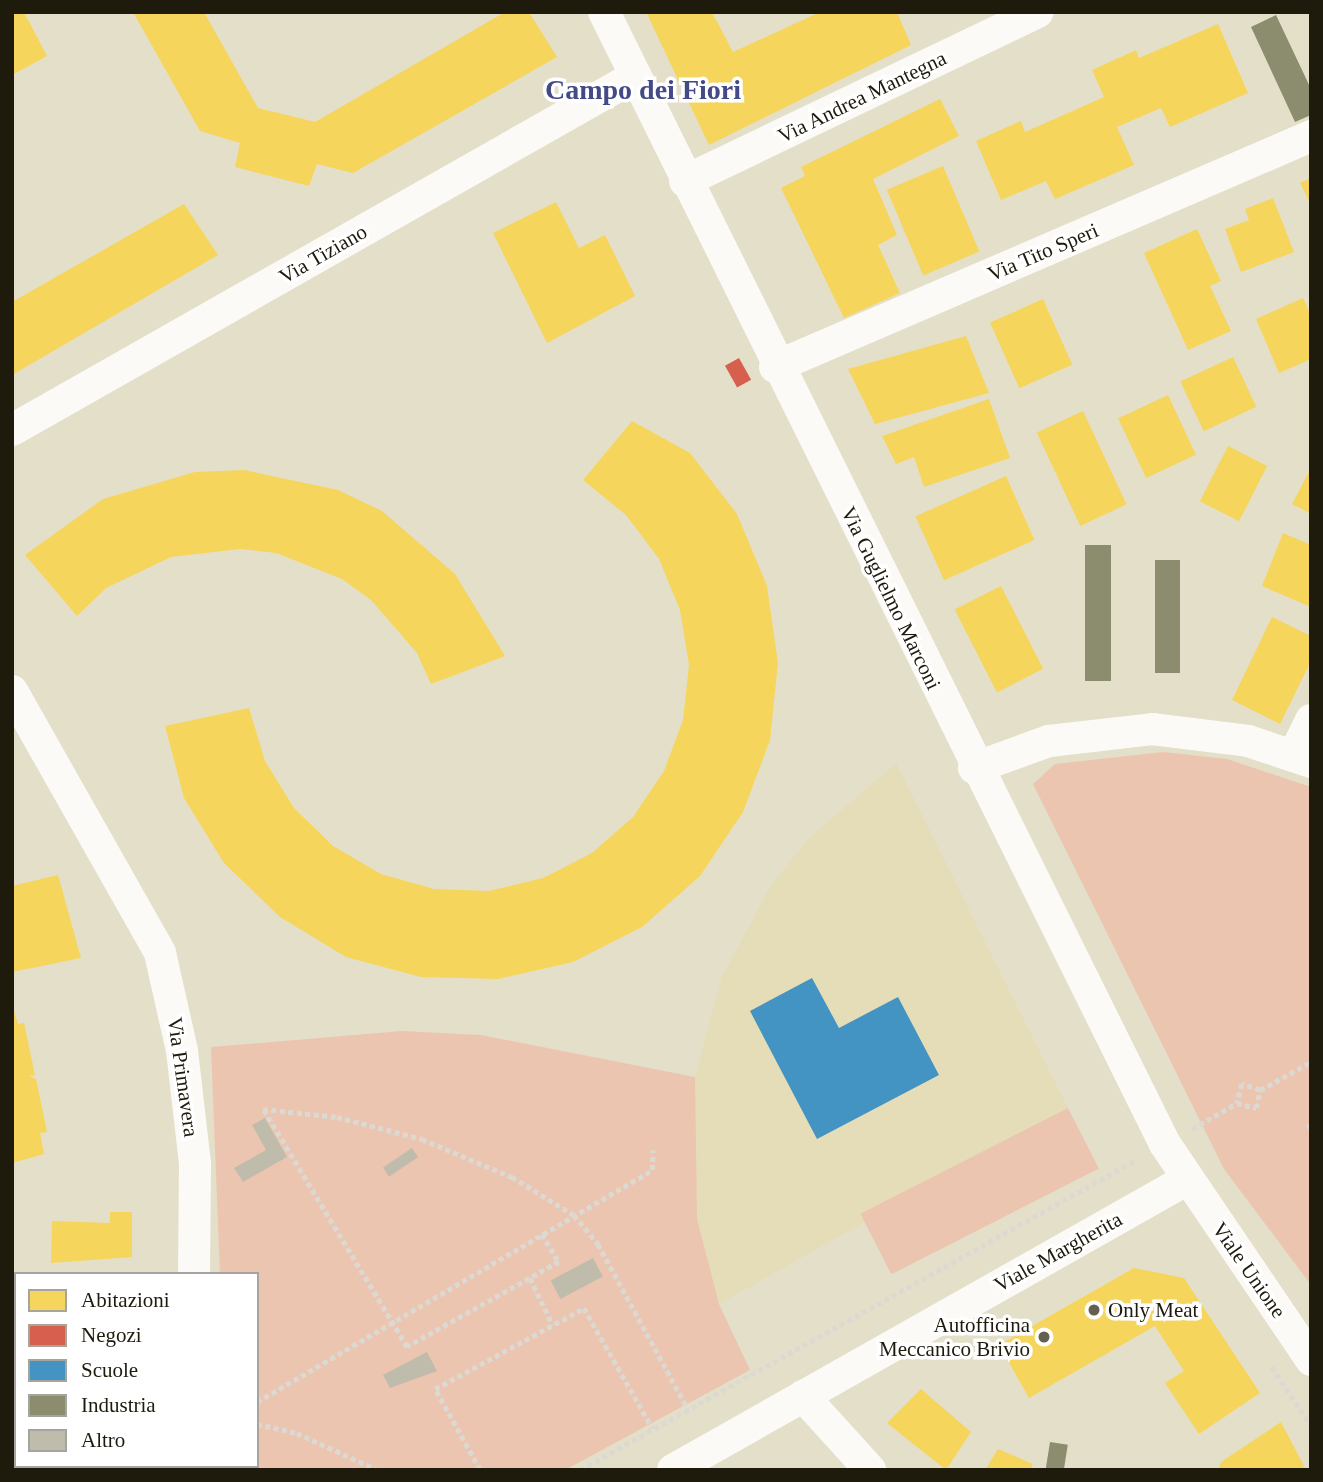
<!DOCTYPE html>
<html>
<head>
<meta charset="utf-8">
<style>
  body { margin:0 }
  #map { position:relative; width:1323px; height:1482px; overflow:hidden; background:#e4dfc9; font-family:"Times New Roman",serif }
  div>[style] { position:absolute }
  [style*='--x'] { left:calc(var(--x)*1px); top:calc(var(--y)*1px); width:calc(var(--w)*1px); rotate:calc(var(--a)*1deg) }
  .built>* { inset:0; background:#e5dcb8 }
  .green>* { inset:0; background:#ecc5b1; transform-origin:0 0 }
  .homes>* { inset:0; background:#f6d55c; transform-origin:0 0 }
  .shops>* { inset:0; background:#d6604d; transform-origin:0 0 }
  .schools>* { inset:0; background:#4393c3 }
  .industry>* { inset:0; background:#8c8c6e; transform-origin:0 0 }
  .building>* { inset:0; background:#c0bcab; transform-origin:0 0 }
  .path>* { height:4.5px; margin-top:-2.25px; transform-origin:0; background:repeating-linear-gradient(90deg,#dbd9d2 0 5px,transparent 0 8.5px) }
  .street>* { height:32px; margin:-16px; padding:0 16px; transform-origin:16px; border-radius:16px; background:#fbfaf7 }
  .dots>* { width:19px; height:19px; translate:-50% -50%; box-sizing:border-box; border:4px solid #fff; border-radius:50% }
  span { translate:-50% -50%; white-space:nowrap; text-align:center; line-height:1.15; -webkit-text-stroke:7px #fff; paint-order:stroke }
  .street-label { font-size:21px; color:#1e1b0c }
  .poi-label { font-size:21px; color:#1e1b0c }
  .left { translate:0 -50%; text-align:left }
  .right { translate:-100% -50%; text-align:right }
  .district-label { font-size:28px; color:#434a87; font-weight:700 }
  .frame { position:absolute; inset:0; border:14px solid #1e1b0c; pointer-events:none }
  .legend { position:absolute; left:14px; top:1272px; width:245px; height:196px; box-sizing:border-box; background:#fff; border:2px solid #a5a49e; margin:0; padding:9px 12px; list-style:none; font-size:21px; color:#1e1b0c }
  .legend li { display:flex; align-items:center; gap:14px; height:35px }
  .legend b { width:35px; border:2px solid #a5a49e }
</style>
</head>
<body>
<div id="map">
  <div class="built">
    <i style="clip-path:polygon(896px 763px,1068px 1108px,719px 1304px,697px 1219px,691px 1125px,695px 1077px,721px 979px,770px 887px,807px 840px)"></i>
  </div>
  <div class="green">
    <i style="clip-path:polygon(1163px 752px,1227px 759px,1311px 787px,1311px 1285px,1224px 1169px,1033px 784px,1055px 764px)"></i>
    <i style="clip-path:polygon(402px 1031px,481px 1035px,695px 1077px,697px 1219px,719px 1304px,750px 1370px,565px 1470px,218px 1470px,257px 1466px,257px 1274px,220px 1274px,211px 1047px)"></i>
    <i style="left:1068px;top:1108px;width:68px;height:233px;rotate:63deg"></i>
  </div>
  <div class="homes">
    <i style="clip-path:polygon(12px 12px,24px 12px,47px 56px,12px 75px)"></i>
    <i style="clip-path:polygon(133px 12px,204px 12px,258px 108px,315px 122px,505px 12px,529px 12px,557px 57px,353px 173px,317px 164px,309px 186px,235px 167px,240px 143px,200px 131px)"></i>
    <i style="clip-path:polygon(712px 12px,733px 52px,820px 12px,897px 12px,911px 45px,709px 145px,647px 14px)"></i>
    <i style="clip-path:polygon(1218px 24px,1248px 93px,1170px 127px,1161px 108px,1117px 127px,1134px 165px,1055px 199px,1046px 181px,1001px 200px,976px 141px,1021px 121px,1025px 132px,1104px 97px,1092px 70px,1136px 50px,1139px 58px)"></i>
    <i style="clip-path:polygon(940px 99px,959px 136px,873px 179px,897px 235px,878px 245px,900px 293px,844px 318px,781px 188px,805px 176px,801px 167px)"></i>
    <i style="left:943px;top:166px;width:93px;height:61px;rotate:67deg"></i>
    <i style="clip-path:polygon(1311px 178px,1311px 205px,1300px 183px)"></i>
    <i style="clip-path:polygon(1273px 198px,1294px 252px,1241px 272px,1225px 229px,1249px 220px,1245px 209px)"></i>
    <i style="clip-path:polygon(556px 202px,579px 248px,605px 235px,635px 296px,547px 343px,493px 233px)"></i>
    <i style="clip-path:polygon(184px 204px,218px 255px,12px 375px,12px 302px)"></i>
    <i style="clip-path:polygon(1197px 229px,1221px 281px,1210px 286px,1231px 331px,1188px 350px,1144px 253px)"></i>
    <i style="clip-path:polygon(1303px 298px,1311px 315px,1311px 359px,1279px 373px,1256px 319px)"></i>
    <i style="left:1043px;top:299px;width:72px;height:58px;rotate:66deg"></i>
    <i style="clip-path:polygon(966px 336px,989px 393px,875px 424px,848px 369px)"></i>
    <i style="left:1233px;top:357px;width:55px;height:58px;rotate:65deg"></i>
    <i style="left:1168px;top:395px;width:66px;height:55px;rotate:65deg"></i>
    <i style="clip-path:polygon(989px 399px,1010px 458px,924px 487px,914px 457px,896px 464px,882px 436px)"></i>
    <i style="left:1083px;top:411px;width:103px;height:51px;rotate:65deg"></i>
    <i style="clip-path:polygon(632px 421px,690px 453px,737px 514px,767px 586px,778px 663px,770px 740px,743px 812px,700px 876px,642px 927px,573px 962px,498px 979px,421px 977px,346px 957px,280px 917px,224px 863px,184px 798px,165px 726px,249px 708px,265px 761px,294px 808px,333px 846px,381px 874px,434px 889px,489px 891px,543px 878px,592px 853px,633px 817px,664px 771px,683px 720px,689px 665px,680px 610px,659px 559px,626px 515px,583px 480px)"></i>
    <i style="left:1228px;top:446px;width:44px;height:62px;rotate:27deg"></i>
    <i style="clip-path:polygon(1311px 468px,1311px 514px,1292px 504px)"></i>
    <i style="clip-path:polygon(244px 470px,338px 490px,382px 511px,455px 574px,505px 656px,431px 684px,417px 653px,371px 600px,342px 579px,276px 553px,240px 549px,171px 557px,106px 588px,77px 616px,25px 555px,103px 499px,195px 472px)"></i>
    <i style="left:1006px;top:476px;width:70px;height:99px;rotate:66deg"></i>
    <i style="clip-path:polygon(1283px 533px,1311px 545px,1311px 607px,1262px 586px)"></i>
    <i style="left:1001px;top:586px;width:93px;height:52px;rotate:63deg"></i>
    <i style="clip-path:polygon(1272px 617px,1311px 636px,1311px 661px,1280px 724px,1232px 700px)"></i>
    <i style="clip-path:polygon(58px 875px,81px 958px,12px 972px,12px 886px)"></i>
    <i style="clip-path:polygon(12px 1004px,18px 1024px,24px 1023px,35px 1075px,29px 1076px,36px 1079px,47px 1132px,40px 1133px,44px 1154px,12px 1163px)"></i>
    <i style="clip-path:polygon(110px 1212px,132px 1212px,132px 1257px,51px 1263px,52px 1221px,110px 1223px)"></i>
    <i style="clip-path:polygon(1134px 1268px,1184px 1278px,1260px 1393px,1199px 1434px,1165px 1383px,1184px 1371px,1155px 1326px,1029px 1398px,999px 1345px)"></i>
    <i style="clip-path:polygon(921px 1389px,971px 1432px,946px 1470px,887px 1423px)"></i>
    <i style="clip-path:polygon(1281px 1422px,1306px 1470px,1218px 1470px,1221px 1462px)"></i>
    <i style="clip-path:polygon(998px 1449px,1033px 1464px,1030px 1470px,985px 1470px)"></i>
  </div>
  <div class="shops">
    <i style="left:739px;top:358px;width:25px;height:16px;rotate:61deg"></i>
  </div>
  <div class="schools">
    <i style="clip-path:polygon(812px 978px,839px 1028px,898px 997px,939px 1075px,817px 1139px,750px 1011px)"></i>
  </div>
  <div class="industry">
    <i style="clip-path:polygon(1276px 15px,1311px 89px,1311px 115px,1295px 122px,1251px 27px)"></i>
    <i style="left:1085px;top:545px;width:26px;height:136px"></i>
    <i style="left:1155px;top:560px;width:25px;height:113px"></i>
    <i style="left:1050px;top:1442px;width:18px;height:27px;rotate:9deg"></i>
  </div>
  <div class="building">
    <i style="clip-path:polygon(265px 1118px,287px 1157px,243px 1182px,234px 1168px,266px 1150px,252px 1125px)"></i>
    <i style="left:412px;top:1148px;width:11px;height:35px;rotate:56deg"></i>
    <i style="left:593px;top:1258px;width:21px;height:48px;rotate:62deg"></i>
    <i style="clip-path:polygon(427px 1352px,437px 1371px,390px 1388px,383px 1375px)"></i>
  </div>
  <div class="path">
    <i style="--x:1260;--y:1090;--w:58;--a:-28.8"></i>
    <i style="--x:1308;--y:1124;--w:5;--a:53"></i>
    <i style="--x:1192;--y:1129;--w:52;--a:-30"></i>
    <i style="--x:1237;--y:1103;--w:20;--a:15"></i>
    <i style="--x:1256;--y:1108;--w:18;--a:-77"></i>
    <i style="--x:1260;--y:1090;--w:19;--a:-162"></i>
    <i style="--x:1242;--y:1084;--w:20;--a:105"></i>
    <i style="--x:542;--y:1234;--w:33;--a:59"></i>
    <i style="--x:559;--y:1262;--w:174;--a:150.8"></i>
    <i style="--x:407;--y:1347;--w:278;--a:-121.2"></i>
    <i style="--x:263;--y:1109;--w:74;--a:6.2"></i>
    <i style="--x:337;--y:1117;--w:88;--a:14.5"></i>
    <i style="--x:422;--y:1139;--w:98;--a:22.9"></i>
    <i style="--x:512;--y:1177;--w:73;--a:31.5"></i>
    <i style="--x:574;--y:1215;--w:38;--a:50"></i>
    <i style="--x:598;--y:1244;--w:188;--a:61.4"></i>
    <i style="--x:530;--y:1278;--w:52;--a:63.9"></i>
    <i style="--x:1272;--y:1367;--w:71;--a:56.5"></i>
    <i style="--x:257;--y:1402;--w:458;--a:-30.4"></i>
    <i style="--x:652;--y:1170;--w:20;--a:-87"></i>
    <i style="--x:257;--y:1424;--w:41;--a:12.7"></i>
    <i style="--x:297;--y:1433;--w:89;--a:24.6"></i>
    <i style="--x:480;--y:1470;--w:93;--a:-119.1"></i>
    <i style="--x:435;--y:1389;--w:170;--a:-28.5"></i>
    <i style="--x:584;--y:1308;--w:139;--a:60.3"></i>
    <i style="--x:580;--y:1470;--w:637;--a:-29.14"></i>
  </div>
  <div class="street">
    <i style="--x:604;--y:12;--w:1263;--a:63.64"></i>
    <i style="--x:1165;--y:1144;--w:261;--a:55.9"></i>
    <i style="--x:685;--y:181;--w:391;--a:-25.6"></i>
    <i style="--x:775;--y:367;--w:584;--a:-23.31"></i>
    <i style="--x:12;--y:430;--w:715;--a:-29.58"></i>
    <i style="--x:12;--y:691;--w:301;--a:60.5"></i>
    <i style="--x:160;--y:953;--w:100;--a:77.3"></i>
    <i style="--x:182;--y:1051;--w:113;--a:83.4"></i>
    <i style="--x:195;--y:1163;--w:111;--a:90.5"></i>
    <i style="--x:1294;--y:755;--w:39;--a:-64"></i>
    <i style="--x:974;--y:768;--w:80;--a:-19.8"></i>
    <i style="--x:1049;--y:741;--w:104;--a:-6.6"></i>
    <i style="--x:1152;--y:729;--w:97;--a:7.1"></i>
    <i style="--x:1248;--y:741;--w:66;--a:18.4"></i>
    <i style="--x:803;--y:1396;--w:100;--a:47.8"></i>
    <i style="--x:12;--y:1439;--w:4;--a:27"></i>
    <i style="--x:77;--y:1466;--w:9;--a:27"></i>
    <i style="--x:185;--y:1470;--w:4;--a:-63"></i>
    <i style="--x:673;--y:1470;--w:589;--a:-29.48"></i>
  </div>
  <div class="dots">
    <i style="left:1094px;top:1310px;background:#63604e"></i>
    <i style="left:1044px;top:1337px;background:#63604e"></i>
  </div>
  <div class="street-label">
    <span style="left:862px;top:97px;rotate:-26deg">Via Andrea Mantegna</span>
    <span style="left:1043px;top:252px;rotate:-23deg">Via Tito Speri</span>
    <span style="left:323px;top:254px;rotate:-30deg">Via Tiziano</span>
    <span style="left:891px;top:598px;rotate:64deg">Via Guglielmo Marconi</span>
    <span style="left:183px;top:1077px;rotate:82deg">Via Primavera</span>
    <span style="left:1058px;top:1252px;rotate:-29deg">Viale Margherita</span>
    <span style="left:1249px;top:1270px;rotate:55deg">Viale Unione</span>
  </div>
  <div class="poi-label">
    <span class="left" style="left:1108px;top:1310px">Only Meat</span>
    <span class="right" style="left:1030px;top:1337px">Autofficina<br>Meccanico Brivio</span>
  </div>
  <div class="district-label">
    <span style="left:643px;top:90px">Campo dei Fiori</span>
  </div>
  <div class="frame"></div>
  <ul class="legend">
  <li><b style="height:19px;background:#f6d55c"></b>Abitazioni</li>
  <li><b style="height:19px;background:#d6604d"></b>Negozi</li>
  <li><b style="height:19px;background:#4393c3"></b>Scuole</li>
  <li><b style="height:19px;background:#8c8c6e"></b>Industria</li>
  <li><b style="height:19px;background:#c0bcab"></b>Altro</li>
  </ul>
</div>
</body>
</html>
